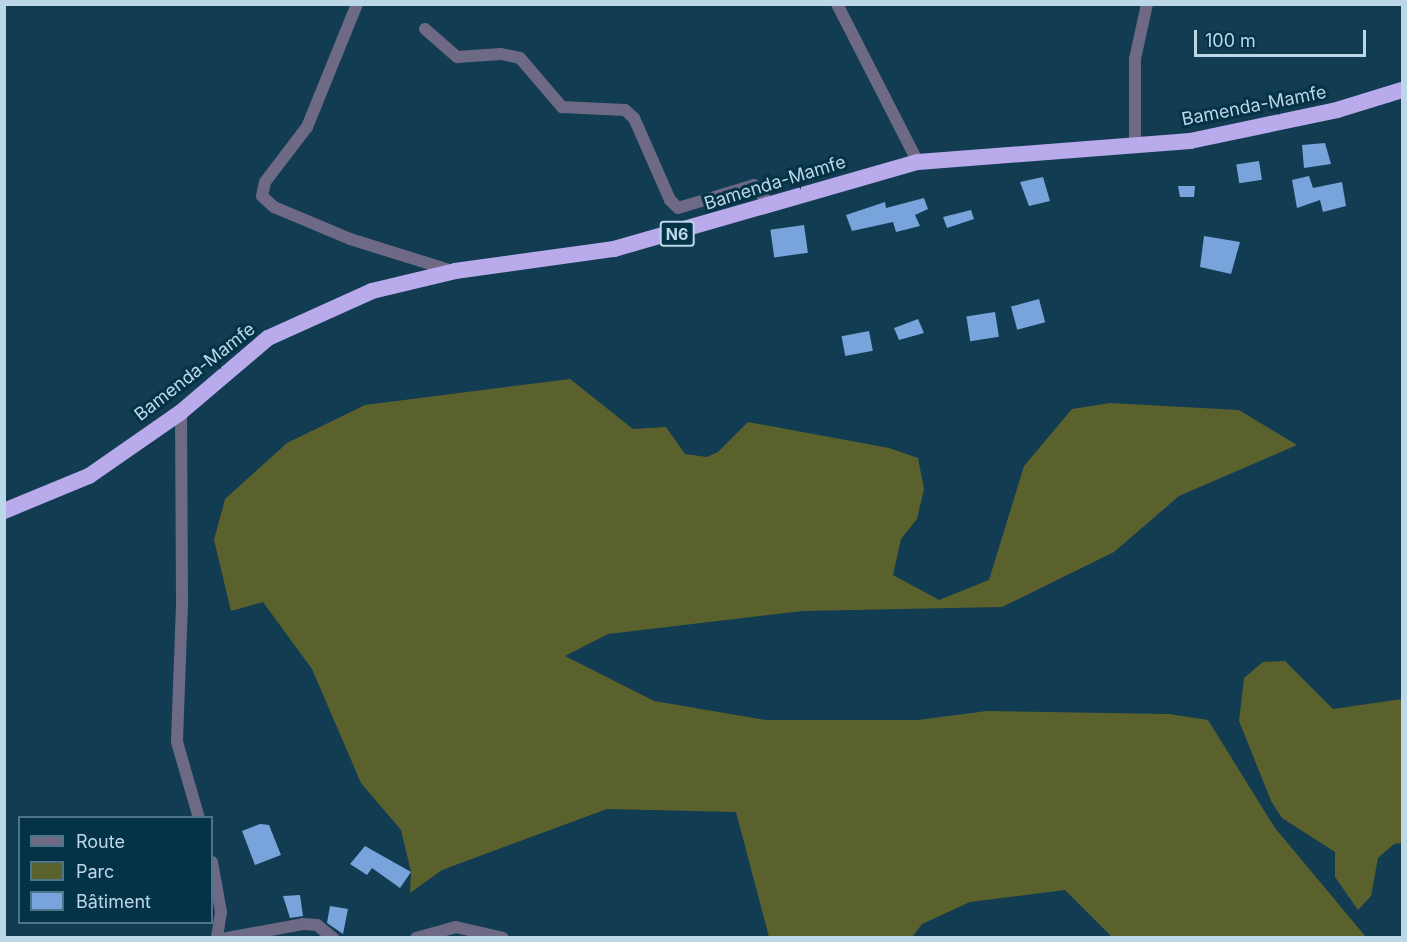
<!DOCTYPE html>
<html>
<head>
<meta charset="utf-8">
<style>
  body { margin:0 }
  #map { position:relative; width:1407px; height:942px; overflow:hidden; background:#113c52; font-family:Inter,sans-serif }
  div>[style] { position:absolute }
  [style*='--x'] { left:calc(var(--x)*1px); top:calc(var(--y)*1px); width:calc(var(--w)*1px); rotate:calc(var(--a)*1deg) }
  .green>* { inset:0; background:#5b612d }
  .building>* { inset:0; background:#78a4db; transform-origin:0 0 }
  .minor>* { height:12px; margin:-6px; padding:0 6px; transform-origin:6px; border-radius:6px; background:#6e6984 }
  .highway>* { height:16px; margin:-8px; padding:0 8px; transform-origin:8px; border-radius:8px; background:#b9aaec }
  span { translate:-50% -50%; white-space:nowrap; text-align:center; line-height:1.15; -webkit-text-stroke:6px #043247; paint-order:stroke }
  .shield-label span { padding:2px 4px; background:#043247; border:2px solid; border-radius:4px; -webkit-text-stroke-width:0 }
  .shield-label { font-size:16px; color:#bcd7e8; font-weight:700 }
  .street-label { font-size:18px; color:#bcd7e8 }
  .frame { position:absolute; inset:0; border:6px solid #bcd7e8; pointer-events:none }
  .legend { position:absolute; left:18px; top:816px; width:195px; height:108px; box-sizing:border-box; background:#043247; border:2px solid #4e7487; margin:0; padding:8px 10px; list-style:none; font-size:18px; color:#bcd7e8 }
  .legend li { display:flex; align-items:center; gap:12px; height:30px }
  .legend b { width:30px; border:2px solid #4e7487 }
  .scale { position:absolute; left:1194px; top:30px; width:172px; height:27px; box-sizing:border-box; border:3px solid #bcd7e8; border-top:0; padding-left:8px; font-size:18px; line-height:21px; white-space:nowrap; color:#bcd7e8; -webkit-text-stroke:4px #043247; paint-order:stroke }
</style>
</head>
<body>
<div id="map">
  <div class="green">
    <i style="clip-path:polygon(570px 379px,633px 429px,666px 427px,685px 454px,707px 457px,718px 452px,748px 422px,889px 448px,918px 458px,924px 489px,917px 519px,901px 539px,893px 575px,939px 600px,989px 580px,1024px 466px,1072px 409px,1110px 403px,1239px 410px,1297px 445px,1179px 496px,1114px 552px,1002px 607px,803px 611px,608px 634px,565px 656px,654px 701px,766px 720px,918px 720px,987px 711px,1169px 714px,1208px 720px,1275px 828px,1366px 937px,1112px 937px,1065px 890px,970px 902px,922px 924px,912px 937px,769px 937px,736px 812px,607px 809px,442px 870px,410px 893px,411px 872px,401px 830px,361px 783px,312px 669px,263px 602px,231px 611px,214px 540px,225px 499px,287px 443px,365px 405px)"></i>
    <i style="clip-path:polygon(1285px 661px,1333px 709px,1402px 699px,1402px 843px,1394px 844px,1378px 858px,1371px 896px,1358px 910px,1335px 877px,1335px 852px,1282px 818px,1271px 801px,1239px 721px,1244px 678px,1263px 662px)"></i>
  </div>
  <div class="building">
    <i style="clip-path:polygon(1325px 143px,1331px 164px,1304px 168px,1302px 145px)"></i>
    <i style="left:1259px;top:161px;width:19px;height:23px;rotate:81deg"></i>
    <i style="clip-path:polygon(1309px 176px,1313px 188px,1342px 182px,1346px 206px,1323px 212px,1320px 200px,1297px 208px,1292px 180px)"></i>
    <i style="clip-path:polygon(1043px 177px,1050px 201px,1029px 206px,1020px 182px)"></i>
    <i style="clip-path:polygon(1178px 186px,1195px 186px,1194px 197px,1180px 197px)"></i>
    <i style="clip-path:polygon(924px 198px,928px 209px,915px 215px,920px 226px,896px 232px,893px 222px,852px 231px,846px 215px,885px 202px,886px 208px)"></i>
    <i style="clip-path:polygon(971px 210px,974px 219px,947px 228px,943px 217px)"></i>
    <i style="left:804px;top:225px;width:28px;height:34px;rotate:82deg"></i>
    <i style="clip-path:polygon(1204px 236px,1240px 242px,1231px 274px,1200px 267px)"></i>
    <i style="left:1039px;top:299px;width:24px;height:29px;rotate:75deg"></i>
    <i style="left:995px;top:312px;width:25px;height:29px;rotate:81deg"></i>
    <i style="clip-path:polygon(918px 319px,924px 333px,899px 340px,894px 328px)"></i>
    <i style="left:869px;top:331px;width:20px;height:28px;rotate:79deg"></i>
    <i style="clip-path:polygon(260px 824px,269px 825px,281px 855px,255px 865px,242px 831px)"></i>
    <i style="clip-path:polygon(365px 846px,411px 872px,400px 888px,372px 868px,367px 875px,350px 864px)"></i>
    <i style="clip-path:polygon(300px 895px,303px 916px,290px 918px,283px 896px)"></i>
    <i style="clip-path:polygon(330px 906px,348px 909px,343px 934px,327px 923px)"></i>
  </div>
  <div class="minor">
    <i style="--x:357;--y:4;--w:133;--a:112.1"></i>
    <i style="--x:307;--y:127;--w:69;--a:127.4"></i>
    <i style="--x:265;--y:182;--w:14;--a:102"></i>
    <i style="--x:262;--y:196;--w:16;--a:43"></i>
    <i style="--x:274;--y:207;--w:82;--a:22.8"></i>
    <i style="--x:350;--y:239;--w:108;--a:17.3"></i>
    <i style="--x:837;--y:4;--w:178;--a:62.9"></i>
    <i style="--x:425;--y:29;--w:43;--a:41.2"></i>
    <i style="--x:457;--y:57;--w:44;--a:-3.9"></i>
    <i style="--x:501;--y:54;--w:19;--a:12"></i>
    <i style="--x:520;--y:58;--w:65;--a:49.4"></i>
    <i style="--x:562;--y:107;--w:63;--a:2.7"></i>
    <i style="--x:625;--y:110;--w:12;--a:42"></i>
    <i style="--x:634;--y:118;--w:90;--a:66.3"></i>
    <i style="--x:670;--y:200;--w:11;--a:45"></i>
    <i style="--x:678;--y:208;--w:79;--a:-16.8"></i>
    <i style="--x:754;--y:185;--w:23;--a:52"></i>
    <i style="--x:1135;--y:145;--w:86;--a:-90"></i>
    <i style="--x:1135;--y:59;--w:56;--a:-77.7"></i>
    <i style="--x:181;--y:412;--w:192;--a:89.7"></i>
    <i style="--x:182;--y:604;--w:138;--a:92.1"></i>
    <i style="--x:177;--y:742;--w:79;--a:73.9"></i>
    <i style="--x:212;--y:862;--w:51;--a:79.8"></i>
    <i style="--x:221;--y:912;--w:26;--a:99"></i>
    <i style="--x:227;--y:938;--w:77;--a:-10.4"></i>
    <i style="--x:303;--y:924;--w:14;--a:4"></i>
    <i style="--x:317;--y:925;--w:21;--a:39"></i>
    <i style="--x:416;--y:938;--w:41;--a:-15.4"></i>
    <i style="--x:456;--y:927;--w:48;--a:13.2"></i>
  </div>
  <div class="highway">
    <i style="--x:4;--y:511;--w:92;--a:-22.4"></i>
    <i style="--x:89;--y:476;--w:112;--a:-34.8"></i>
    <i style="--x:181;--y:412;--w:114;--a:-40.4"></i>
    <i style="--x:268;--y:338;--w:114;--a:-24.3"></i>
    <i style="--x:372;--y:291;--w:85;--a:-13.5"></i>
    <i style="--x:455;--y:271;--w:161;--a:-7.9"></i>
    <i style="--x:614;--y:249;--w:316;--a:-16"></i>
    <i style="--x:918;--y:162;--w:273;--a:-4.4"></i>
    <i style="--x:1190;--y:141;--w:150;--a:-11.9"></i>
    <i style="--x:1337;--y:110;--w:68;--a:-17.1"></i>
  </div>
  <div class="shield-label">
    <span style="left:677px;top:234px">N6</span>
  </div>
  <div class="street-label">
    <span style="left:1254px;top:106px;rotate:-11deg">Bamenda-Mamfe</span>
    <span style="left:775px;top:183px;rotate:-17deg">Bamenda-Mamfe</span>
    <span style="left:195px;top:372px;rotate:-38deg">Bamenda-Mamfe</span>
  </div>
  <div class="frame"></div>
  <ul class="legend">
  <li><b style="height:8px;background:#6e6984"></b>Route</li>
  <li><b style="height:16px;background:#5b612d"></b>Parc</li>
  <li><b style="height:16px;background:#78a4db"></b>Bâtiment</li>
  </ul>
  <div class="scale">100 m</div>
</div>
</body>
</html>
